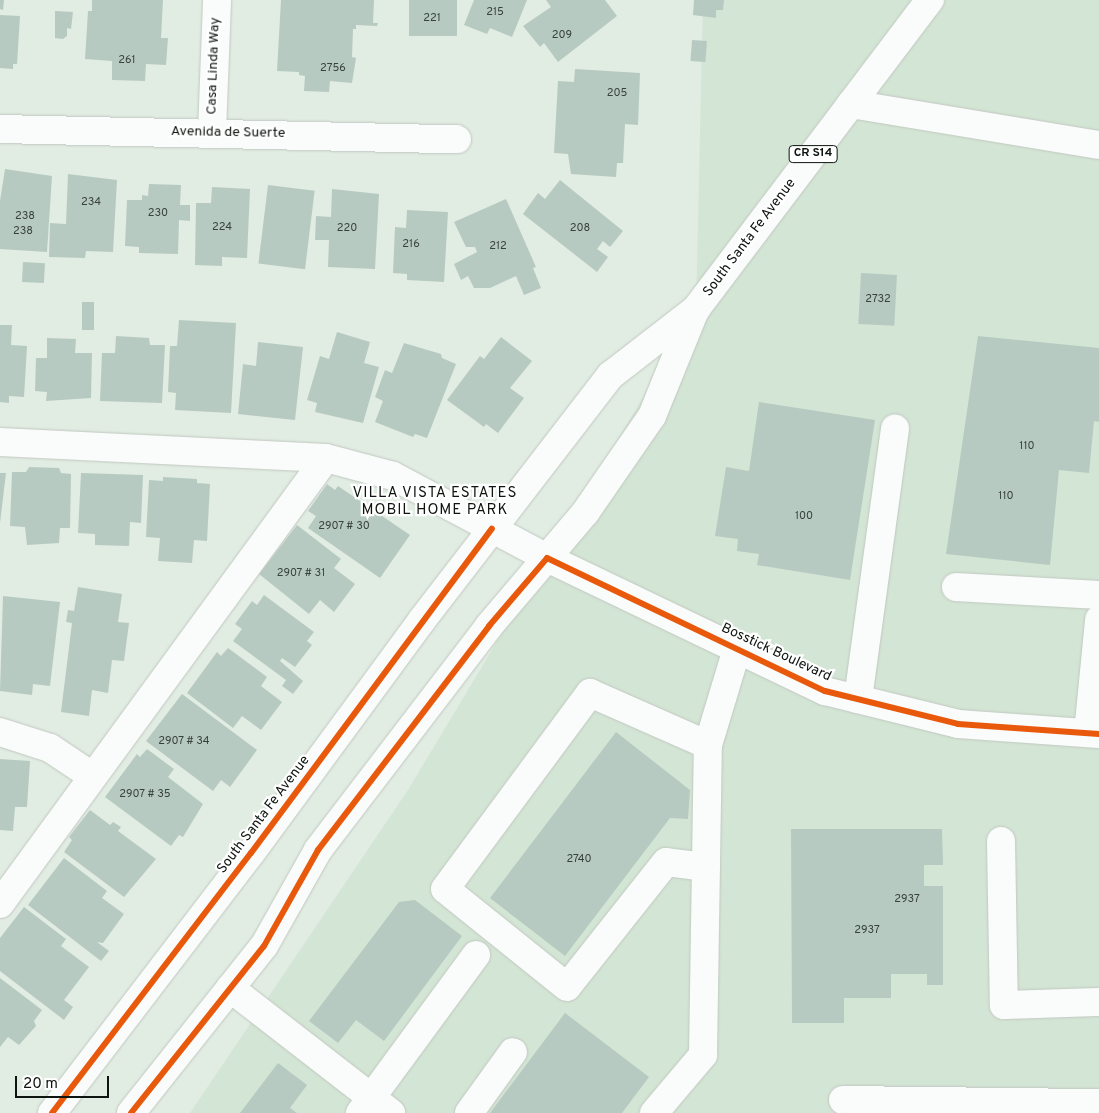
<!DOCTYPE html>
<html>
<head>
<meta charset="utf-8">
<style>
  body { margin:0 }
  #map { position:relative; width:1099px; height:1113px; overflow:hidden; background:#e1ece2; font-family:Overpass,sans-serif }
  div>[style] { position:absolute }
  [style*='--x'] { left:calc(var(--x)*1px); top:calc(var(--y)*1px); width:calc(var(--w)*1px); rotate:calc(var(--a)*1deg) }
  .built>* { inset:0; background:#d3e5d4 }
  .building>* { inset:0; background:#b7cac1; transform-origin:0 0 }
  .roads { filter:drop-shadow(0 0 1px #c1c8c1) drop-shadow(0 0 1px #c1c8c1) }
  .minor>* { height:28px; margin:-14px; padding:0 14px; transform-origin:14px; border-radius:14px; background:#fafcfb }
  .major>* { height:28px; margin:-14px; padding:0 14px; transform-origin:14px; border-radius:14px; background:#fafcfb }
  .cycleway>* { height:6px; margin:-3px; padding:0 3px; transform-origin:3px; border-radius:3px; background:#e8590c }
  span { translate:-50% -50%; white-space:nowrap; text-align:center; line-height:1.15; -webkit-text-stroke:4.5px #fff; paint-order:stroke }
  .number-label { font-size:11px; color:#38423c }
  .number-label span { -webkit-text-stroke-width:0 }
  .shield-label span { padding:1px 4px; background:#fff; border:1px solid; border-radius:4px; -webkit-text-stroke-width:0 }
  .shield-label { font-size:12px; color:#0e140f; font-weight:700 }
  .street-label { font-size:14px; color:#0e140f }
  .neighbourhood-label { font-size:15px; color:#0e140f; letter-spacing:1px }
  .scale { position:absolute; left:15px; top:1076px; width:94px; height:22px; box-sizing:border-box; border:2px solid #0e140f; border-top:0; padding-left:6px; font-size:15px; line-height:18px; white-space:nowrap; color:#0e140f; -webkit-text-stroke:4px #fff; paint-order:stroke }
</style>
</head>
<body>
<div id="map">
  <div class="built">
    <i style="clip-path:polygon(703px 0,1099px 0,1099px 1113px,190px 1113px,408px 790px,696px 309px)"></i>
  </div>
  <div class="building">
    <i style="clip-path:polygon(0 0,4px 0,3px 10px,0 9px)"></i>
    <i style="clip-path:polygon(92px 0,163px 0,161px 38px,168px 38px,166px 65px,146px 64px,145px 81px,112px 80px,112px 61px,85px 59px,88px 11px,92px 11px)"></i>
    <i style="clip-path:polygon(281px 0,374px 0,373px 23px,378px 23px,377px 26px,356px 25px,356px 29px,353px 29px,352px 57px,356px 58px,352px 83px,330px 81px,329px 92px,304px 91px,305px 76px,299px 75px,299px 72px,277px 71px)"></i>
    <i style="left:409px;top:0;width:48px;height:36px"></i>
    <i style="clip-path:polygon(474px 0,527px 0,512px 37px,490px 28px,487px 34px,464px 25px)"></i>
    <i style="clip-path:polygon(546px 0,605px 0,617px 16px,558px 62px,544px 43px,540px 47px,523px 26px,551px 7px)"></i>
    <i style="clip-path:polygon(694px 0,724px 0,723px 10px,716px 10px,716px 18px,693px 15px)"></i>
    <i style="clip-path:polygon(55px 11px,73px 12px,71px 29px,67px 28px,67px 36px,63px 39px,55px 38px)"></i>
    <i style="clip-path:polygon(0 15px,20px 16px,17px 64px,13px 64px,13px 69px,0 68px)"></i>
    <i style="left:692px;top:40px;width:15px;height:21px;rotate:4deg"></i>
    <i style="clip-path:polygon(575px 69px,640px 73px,638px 125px,625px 124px,623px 163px,617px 163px,616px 177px,571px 174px,568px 154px,554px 153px,558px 81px,574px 82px)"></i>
    <i style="clip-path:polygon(5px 169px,52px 176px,47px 252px,0 249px,0 201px)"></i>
    <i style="clip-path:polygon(68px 174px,117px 180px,113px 252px,86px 251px,85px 258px,49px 257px,50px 223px,66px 224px)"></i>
    <i style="clip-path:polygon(560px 180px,623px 231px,610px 247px,603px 241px,597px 249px,608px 257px,597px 272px,523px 214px,538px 193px,545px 199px)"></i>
    <i style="clip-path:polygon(149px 184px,181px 185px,180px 205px,190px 205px,190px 221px,179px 220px,178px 254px,139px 253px,139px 247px,125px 246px,127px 200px,142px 200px,142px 195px,148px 196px)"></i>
    <i style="left:268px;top:185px;width:47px;height:79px;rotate:7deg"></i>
    <i style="clip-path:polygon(212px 187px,250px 189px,247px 258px,222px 257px,222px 266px,195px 265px,196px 203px,211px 203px)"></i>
    <i style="clip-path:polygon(332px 189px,379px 194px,375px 269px,328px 267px,329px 240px,315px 240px,316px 216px,331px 217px)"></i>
    <i style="clip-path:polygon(506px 199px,536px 267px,533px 268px,541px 288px,524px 295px,516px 276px,490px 288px,474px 288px,468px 276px,461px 280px,454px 264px,477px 252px,475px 247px,466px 247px,454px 222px)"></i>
    <i style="clip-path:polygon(407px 210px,448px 212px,444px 282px,407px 280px,407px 274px,393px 273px,395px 227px,406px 228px)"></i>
    <i style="left:23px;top:262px;width:22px;height:20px;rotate:3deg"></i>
    <i style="left:861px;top:273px;width:36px;height:51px;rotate:3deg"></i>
    <i style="left:82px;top:302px;width:12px;height:28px"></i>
    <i style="clip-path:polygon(179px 320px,236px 323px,231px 413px,175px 410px,176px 393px,168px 392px,170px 346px,177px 346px)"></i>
    <i style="clip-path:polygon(0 325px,12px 325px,11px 345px,27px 346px,24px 397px,9px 396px,9px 403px,0 402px)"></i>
    <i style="clip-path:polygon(337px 332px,370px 342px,364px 363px,379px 367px,363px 423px,315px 412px,317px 403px,307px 400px,320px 356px,329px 359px)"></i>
    <i style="clip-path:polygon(116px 336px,149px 338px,150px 345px,165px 345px,162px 403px,100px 401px,102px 353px,115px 353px)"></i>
    <i style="clip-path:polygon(978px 336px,1099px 348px,1099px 422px,1094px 421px,1089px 473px,1059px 470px,1050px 565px,946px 554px)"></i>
    <i style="clip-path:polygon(501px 337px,532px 361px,510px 388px,524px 398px,498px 433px,486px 424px,484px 427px,447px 400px,480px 356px,484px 359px)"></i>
    <i style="clip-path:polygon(47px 338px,76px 339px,75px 353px,92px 353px,91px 398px,46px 401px,47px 392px,35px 391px,36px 358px,47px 358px)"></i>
    <i style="clip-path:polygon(258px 342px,303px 347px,295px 420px,238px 414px,243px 364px,256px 366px)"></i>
    <i style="clip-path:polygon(404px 343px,441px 354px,442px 358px,456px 364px,427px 438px,415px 434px,413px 437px,375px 422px,383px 401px,375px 397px,385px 370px,392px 373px)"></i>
    <i style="clip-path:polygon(759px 402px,875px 420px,850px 580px,757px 565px,759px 554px,737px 551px,738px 539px,715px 536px,726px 467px,749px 471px)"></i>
    <i style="clip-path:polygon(29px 467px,59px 468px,61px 473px,71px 474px,70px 528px,60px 528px,59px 543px,27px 545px,25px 527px,10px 526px,12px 472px,26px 472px)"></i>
    <i style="clip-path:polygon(0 473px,6px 473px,0 523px)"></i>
    <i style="clip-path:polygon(81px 473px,143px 475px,141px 523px,130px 522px,129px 546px,95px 545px,95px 534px,78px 533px)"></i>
    <i style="clip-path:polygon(163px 477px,197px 479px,197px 483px,210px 484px,207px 541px,194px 540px,192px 563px,158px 561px,160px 538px,146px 537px,149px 480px,163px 481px)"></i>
    <i style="clip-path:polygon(327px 484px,335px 490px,338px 486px,410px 535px,380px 578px,308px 528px,316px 516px,308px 511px)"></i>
    <i style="clip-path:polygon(297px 525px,341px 559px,334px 568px,355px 584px,334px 612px,320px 600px,309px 614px,259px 574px)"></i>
    <i style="clip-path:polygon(78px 587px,122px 594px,118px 622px,129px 623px,124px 661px,112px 660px,108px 693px,92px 690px,89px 716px,61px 712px,72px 623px,66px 622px,68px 610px,74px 611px)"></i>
    <i style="clip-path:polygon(264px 595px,314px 632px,307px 641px,312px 645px,295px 667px,282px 658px,280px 661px,303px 681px,293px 694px,282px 686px,286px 680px,233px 641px,242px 629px,235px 624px,252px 601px,257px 605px)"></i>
    <i style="clip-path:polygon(3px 596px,60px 602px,50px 686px,33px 684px,32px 695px,0 691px)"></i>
    <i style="clip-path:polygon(228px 648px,267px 677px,261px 686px,282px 702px,261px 730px,242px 716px,233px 728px,187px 693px,217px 652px,221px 656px)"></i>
    <i style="clip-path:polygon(182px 694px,257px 750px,230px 787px,221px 780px,213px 791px,146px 741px)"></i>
    <i style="clip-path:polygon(616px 732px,690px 790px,688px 819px,670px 818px,565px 956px,490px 898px)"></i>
    <i style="clip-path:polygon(147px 749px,174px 769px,168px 777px,203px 804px,183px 837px,179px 835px,171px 846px,105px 797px,137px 754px,140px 757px)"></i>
    <i style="clip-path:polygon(0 759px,30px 761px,27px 807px,15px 807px,13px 831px,0 830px)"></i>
    <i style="clip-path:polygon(90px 810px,110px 825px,113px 822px,121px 827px,118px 831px,156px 859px,124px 897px,64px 852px,72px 840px,69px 837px)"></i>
    <i style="clip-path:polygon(791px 829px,942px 829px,943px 865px,924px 865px,924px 886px,943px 886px,943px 985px,927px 985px,927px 974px,891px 974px,891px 998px,844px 998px,844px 1023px,792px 1023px)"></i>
    <i style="clip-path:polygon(64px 858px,107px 891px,102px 898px,124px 914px,103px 943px,97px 942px,109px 951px,101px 961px,28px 905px)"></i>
    <i style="clip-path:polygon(415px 900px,462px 936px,384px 1041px,356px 1020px,338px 1043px,309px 1021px,399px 902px)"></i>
    <i style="clip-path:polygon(24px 907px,66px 939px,61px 946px,89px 967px,64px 1000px,73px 1007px,64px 1020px,0 971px,0 938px)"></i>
    <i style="clip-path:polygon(0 978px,42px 1010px,34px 1021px,36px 1026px,19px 1045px,8px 1037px,0 1047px)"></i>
    <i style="clip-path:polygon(565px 1013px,649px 1077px,622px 1113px,490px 1113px)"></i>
    <i style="clip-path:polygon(278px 1063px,307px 1085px,290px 1108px,297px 1113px,240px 1113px)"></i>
  </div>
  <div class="roads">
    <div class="minor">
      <i style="--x:851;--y:104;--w:251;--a:9.4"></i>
      <i style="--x:0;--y:129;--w:457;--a:1.3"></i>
      <i style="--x:212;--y:132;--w:132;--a:-87.8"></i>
      <i style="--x:0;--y:442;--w:326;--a:2.8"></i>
      <i style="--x:326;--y:458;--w:69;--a:15"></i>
      <i style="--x:393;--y:476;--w:174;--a:28"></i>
      <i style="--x:547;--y:558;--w:308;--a:25.6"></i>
      <i style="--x:825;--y:691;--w:137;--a:13.9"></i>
      <i style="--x:958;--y:724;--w:141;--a:4.1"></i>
      <i style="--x:956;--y:587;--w:143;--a:3.2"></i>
      <i style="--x:858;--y:699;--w:273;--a:-82.2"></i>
      <i style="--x:0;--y:732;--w:52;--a:17.7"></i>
      <i style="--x:50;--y:748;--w:50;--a:33.7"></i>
      <i style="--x:1088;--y:733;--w:114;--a:-84.4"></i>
      <i style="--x:1001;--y:841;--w:164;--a:89"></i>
      <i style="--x:1004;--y:1005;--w:95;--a:-1.8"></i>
      <i style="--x:706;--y:867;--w:40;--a:-172.9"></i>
      <i style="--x:666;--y:862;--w:159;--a:128.4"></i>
      <i style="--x:567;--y:987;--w:156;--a:-141.2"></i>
      <i style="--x:445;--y:889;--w:244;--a:-53.5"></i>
      <i style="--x:590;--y:693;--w:129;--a:23.8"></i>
      <i style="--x:0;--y:904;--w:552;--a:-53.84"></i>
      <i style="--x:230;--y:988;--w:204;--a:37.8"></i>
      <i style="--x:843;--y:1100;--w:256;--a:0.7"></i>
      <i style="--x:360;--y:1113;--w:196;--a:-53.7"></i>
      <i style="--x:469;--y:1113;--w:75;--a:-54.2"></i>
      <i style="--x:654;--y:1113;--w:76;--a:-49.8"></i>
      <i style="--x:703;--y:1055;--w:310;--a:-89.1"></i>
      <i style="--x:708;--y:745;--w:100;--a:-73.2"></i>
    </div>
    <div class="major">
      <i style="--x:52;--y:1113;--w:327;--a:-52.6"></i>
      <i style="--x:251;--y:853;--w:289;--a:-53.7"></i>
      <i style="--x:422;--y:620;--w:309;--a:-52.4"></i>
      <i style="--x:611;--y:375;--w:108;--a:-37.8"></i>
      <i style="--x:696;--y:309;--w:388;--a:-52.9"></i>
      <i style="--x:131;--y:1113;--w:213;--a:-51.5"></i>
      <i style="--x:264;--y:946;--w:110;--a:-60.6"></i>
      <i style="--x:318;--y:850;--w:282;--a:-52.6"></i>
      <i style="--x:489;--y:626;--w:148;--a:-49.7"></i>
      <i style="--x:585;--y:513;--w:118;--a:-55.4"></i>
      <i style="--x:652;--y:416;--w:114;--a:-67.9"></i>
    </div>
  </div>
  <div class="cycleway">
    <i style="--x:52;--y:1113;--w:327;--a:-52.6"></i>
    <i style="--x:251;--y:853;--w:404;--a:-53.4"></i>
    <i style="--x:131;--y:1113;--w:213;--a:-51.5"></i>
    <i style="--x:264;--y:946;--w:110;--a:-60.6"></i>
    <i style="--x:318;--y:850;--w:282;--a:-52.6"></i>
    <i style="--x:489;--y:626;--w:89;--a:-49.5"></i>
    <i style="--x:547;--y:558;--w:308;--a:25.6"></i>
    <i style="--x:825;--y:691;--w:137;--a:13.9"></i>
    <i style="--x:958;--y:724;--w:141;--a:4.1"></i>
  </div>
  <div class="number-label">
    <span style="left:495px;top:12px">215</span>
    <span style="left:432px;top:18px">221</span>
    <span style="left:562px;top:35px">209</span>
    <span style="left:127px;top:60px">261</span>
    <span style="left:333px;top:68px">2756</span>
    <span style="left:617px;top:93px">205</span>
    <span style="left:91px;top:202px">234</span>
    <span style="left:158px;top:213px">230</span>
    <span style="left:25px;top:216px">238</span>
    <span style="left:222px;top:227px">224</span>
    <span style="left:347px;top:228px">220</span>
    <span style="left:580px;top:228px">208</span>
    <span style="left:23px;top:231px">238</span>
    <span style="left:411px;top:244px">216</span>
    <span style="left:498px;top:246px">212</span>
    <span style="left:878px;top:299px">2732</span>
    <span style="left:1027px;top:446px">110</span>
    <span style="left:1006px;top:496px">110</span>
    <span style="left:804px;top:516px">100</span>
    <span style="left:344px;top:526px">2907 # 30</span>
    <span style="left:301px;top:573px">2907 # 31</span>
    <span style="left:184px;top:741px">2907 # 34</span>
    <span style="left:145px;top:794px">2907 # 35</span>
    <span style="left:579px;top:859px">2740</span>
    <span style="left:907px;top:899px">2937</span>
    <span style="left:867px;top:930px">2937</span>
  </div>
  <div class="shield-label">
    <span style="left:813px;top:154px">CR S14</span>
  </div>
  <div class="street-label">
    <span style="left:214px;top:66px;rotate:-88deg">Casa Linda Way</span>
    <span style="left:228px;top:133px;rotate:1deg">Avenida de Suerte</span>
    <span style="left:750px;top:238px;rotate:-53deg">South Santa Fe Avenue</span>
    <span style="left:776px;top:653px;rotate:25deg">Bosstick Boulevard</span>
    <span style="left:264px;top:815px;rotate:-53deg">South Santa Fe Avenue</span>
  </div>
  <div class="neighbourhood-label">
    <span style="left:435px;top:502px">VILLA VISTA ESTATES<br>MOBIL HOME PARK</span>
  </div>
  <div class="scale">20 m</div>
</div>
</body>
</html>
